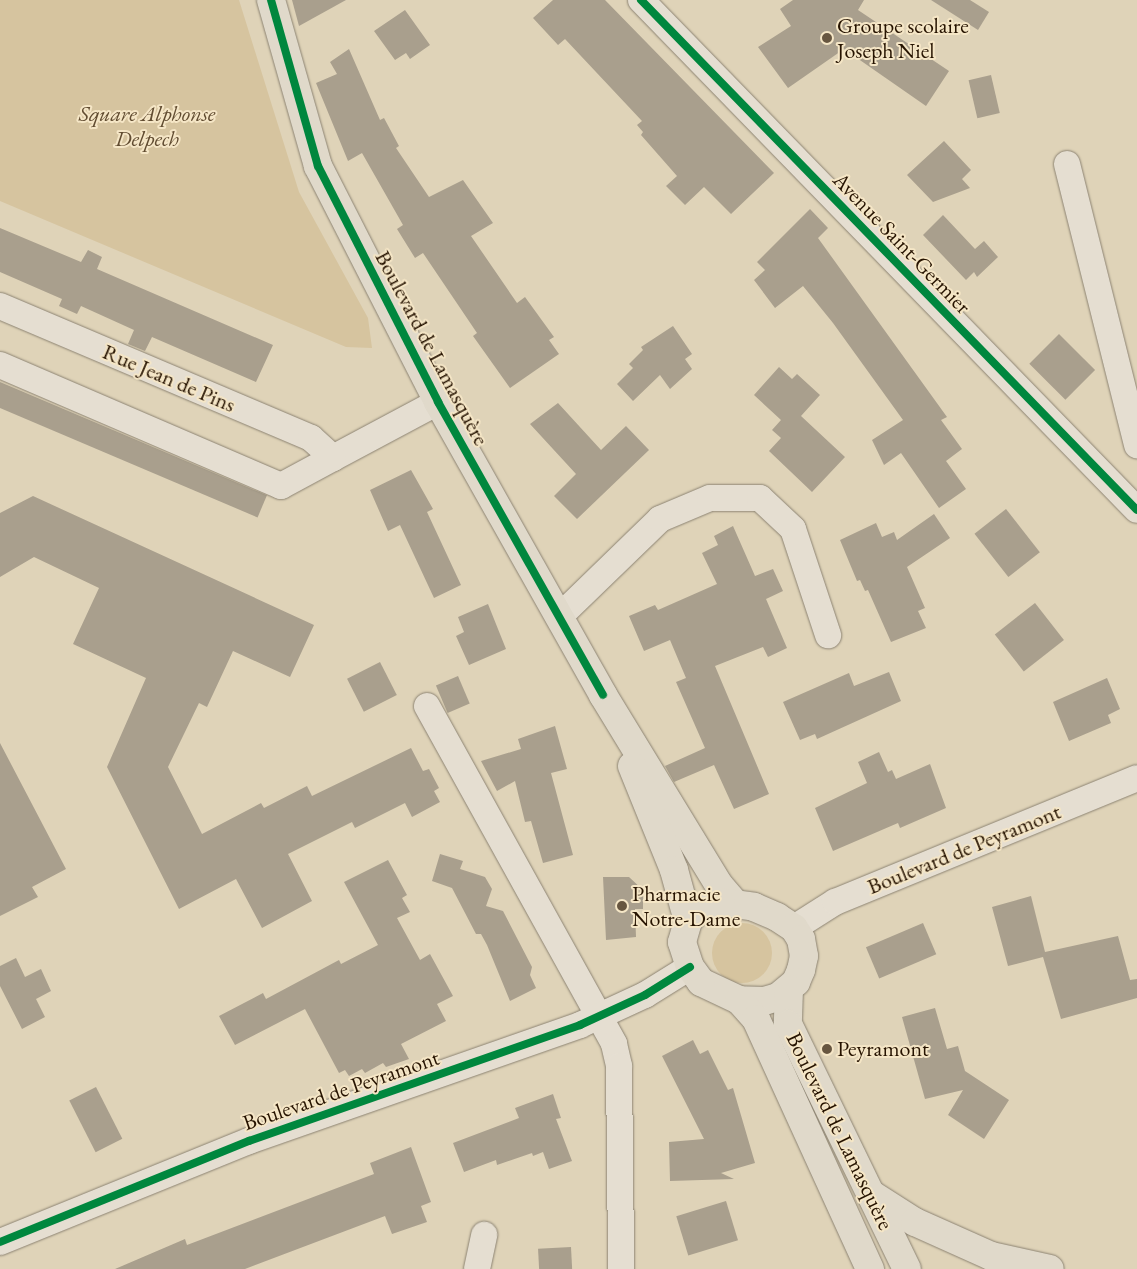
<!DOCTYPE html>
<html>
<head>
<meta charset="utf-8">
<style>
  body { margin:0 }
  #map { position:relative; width:1137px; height:1269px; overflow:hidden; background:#dfd3b8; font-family:"EB Garamond",serif }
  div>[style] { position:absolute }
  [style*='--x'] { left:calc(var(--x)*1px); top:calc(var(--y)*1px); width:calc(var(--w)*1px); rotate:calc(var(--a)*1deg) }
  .green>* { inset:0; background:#d6c49f }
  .round { border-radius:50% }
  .building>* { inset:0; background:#a99f8d; transform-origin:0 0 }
  .roads { filter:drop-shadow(0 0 1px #8c8372) drop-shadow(0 0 1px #8c8372) }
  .minor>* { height:26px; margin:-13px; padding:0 13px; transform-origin:13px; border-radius:13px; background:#e5ded1 }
  .major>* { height:28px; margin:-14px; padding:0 14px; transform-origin:14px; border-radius:14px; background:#e0d9ca }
  .highway>* { height:28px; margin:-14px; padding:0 14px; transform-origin:14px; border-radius:14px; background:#e0d9ca }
  .cycleway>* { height:8px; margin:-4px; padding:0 4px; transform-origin:4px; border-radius:4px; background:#00873e }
  .dots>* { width:14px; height:14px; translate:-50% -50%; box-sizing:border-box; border:2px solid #f5e6c6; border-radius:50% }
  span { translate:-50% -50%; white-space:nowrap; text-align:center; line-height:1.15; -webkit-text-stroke:4px #f5e6c6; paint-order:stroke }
  .poi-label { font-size:22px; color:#261300 }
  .left { translate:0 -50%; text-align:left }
  .park-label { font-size:22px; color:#614c31; font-style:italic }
  .street-label { font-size:22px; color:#261300 }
</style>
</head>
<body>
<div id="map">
  <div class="green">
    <i style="clip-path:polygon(0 0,239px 0,299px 192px,368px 318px,372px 348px,346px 347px,0 201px)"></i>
    <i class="round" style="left:712px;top:923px;width:60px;height:60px"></i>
  </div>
  <div class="building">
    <i style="clip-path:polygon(292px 0,346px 0,299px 26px)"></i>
    <i style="clip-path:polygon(553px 0,605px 0,774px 173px,731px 214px,704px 187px,685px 205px,666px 186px,677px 176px,641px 135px,643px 132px,637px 125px,642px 121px,565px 39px,558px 45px,533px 18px)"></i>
    <i style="clip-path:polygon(793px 0,864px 0,858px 10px,949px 71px,926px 106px,844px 49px,788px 88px,758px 47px,791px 26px,780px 9px)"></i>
    <i style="clip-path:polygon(931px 0,970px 0,989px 12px,978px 30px)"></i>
    <i style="clip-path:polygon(405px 10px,430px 45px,410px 59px,406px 53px,395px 60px,374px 31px)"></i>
    <i style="clip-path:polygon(349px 49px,380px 120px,384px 118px,399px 146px,396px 148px,429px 197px,463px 180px,493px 223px,471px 236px,517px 303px,525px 297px,554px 337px,549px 340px,559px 354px,510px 388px,473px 336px,477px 333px,423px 253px,415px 258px,397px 229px,403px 225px,362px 153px,348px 161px,316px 83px,337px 74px,330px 62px)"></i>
    <i style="left:991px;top:75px;width:39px;height:23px;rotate:77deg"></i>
    <i style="clip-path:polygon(944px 141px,971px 170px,962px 179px,970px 188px,933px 202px,907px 175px)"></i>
    <i style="clip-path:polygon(810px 209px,828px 228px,818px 238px,947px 417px,941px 420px,962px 449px,946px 461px,966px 489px,939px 508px,901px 453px,884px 465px,872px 440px,903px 420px,833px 323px,803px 286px,775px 308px,754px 280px,765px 270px,757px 262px)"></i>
    <i style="clip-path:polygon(943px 215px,975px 249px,984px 241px,998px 257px,977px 277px,974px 272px,966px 280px,923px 235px)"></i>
    <i style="clip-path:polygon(0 228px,81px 262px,88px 250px,102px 257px,97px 269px,273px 345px,256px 382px,152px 337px,145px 351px,128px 344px,134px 330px,81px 306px,77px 314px,59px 306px,62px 299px,0 272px)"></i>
    <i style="clip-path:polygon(673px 326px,692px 354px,685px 359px,692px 369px,670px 389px,660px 375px,633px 401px,617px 384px,633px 368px,629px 364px,643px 350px,641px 347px)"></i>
    <i style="left:1059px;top:334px;width:51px;height:42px;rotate:45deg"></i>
    <i style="clip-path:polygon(779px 367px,792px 379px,797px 374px,820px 395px,801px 416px,845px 457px,812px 492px,769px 451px,781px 438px,772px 430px,781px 420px,754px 395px)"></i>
    <i style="left:0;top:382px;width:290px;height:24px;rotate:23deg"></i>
    <i style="clip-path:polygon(558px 403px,601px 450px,626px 426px,649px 450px,577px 519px,554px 496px,576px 474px,530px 424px)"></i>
    <i style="clip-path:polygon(411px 470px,433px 509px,427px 512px,461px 585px,434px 598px,400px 525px,388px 531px,370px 490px)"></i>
    <i style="clip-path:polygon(33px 496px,314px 625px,290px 677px,233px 651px,207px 707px,199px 703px,168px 767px,202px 834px,261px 803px,264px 808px,307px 786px,312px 796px,411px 748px,423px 771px,429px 769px,439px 788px,434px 791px,440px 802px,412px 817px,405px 803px,355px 828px,352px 822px,288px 854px,312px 901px,262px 928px,236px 879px,179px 909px,107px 767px,146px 678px,73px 644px,99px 588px,34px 557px,0 577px,0 513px)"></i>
    <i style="left:1006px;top:509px;width:55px;height:40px;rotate:52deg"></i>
    <i style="clip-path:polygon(934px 514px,950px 538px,907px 567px,925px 608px,918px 611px,926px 628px,891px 642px,868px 590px,865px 591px,860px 580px,857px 581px,840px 540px,876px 523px,882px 537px,894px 532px,897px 540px)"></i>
    <i style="clip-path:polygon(733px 526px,755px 576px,773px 569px,783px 591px,766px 599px,787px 648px,768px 657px,763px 647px,715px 666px,769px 794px,734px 809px,714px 765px,674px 782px,665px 766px,705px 748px,676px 682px,686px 678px,670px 640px,644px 651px,629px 616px,655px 605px,658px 610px,717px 584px,702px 553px,718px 545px,714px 536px)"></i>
    <i style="left:1035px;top:603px;width:47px;height:51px;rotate:52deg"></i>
    <i style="clip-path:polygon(488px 604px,506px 649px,469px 665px,456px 636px,464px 632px,458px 617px)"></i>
    <i style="left:380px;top:662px;width:37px;height:37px;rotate:63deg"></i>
    <i style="clip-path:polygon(889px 672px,901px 701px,817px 739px,815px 734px,800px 740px,783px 702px,849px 673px,854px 686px)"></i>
    <i style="left:458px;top:676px;width:30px;height:24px;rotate:67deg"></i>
    <i style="clip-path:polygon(1107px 678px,1120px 709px,1108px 715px,1111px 723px,1069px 741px,1053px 702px)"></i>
    <i style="clip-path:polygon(555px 726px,567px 769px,551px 773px,573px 855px,543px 863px,531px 821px,525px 822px,515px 781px,497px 791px,481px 761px,521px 749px,518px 739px)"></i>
    <i style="clip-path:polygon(0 743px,66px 869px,32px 887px,38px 897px,0 916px)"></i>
    <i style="clip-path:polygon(879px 752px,888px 772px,892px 770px,896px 779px,930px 764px,946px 808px,900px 828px,898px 823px,833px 851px,815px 808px,867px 783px,858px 762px)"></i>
    <i style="clip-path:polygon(440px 854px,463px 861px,460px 869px,485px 877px,492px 889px,486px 906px,503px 911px,532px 967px,530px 975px,536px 988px,510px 1001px,487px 945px,481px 934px,476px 934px,452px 888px,432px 881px)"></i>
    <i style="clip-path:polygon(388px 860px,407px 895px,402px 898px,410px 912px,397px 918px,420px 960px,430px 954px,453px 996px,437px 1004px,446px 1021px,401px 1044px,409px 1059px,386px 1067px,383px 1063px,365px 1073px,362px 1069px,349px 1076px,345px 1070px,339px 1073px,305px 1009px,235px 1045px,219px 1016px,263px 993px,266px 999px,339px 960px,341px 964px,378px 945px,344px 882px)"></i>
    <i style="clip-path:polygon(603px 877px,629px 877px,643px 890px,643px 909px,635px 909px,636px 937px,606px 940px)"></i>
    <i style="clip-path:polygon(1031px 896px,1045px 952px,1118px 936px,1130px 980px,1137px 979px,1137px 998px,1061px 1019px,1043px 957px,1008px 966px,992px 907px)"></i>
    <i style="left:923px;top:923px;width:34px;height:62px;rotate:67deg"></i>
    <i style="clip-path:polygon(16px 958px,25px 977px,41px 969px,51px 991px,36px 999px,45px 1017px,22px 1029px,0 986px,0 966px)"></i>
    <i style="clip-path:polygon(935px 1008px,947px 1049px,958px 1046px,965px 1071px,1009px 1100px,984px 1139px,948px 1115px,963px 1090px,925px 1099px,902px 1017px)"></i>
    <i style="clip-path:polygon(693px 1040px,700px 1054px,708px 1050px,728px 1090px,733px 1088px,755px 1163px,721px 1173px,734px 1179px,670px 1181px,669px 1142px,704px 1139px,662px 1056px)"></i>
    <i style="left:96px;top:1087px;width:58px;height:30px;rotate:63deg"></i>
    <i style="clip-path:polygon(553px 1094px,561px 1118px,556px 1119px,572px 1161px,549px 1169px,543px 1152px,533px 1156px,532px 1153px,497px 1165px,496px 1160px,464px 1172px,453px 1143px,519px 1118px,515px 1108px)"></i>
    <i style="clip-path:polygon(411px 1147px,431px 1202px,421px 1206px,427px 1222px,392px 1234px,385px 1216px,245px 1269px,115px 1269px,185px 1239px,187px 1245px,374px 1174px,370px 1163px)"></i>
    <i style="left:726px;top:1201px;width:41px;height:52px;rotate:73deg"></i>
    <i style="left:571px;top:1247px;width:22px;height:33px;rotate:87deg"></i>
  </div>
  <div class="roads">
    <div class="minor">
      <i style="--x:641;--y:0;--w:711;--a:45.8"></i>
      <i style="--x:1067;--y:164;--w:290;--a:76"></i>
      <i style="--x:0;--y:306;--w:338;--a:23"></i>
      <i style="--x:311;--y:438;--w:30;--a:42"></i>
      <i style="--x:333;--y:458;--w:119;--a:-28.1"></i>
      <i style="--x:0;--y:365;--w:306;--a:23.3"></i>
      <i style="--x:281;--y:486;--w:59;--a:-28.3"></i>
      <i style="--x:559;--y:617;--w:141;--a:-44.1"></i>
      <i style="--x:660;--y:519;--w:54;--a:-22.8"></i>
      <i style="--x:710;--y:498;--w:50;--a:0"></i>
      <i style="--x:760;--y:498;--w:45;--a:43.2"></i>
      <i style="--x:793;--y:529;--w:112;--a:71.7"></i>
      <i style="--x:427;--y:706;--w:386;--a:61"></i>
      <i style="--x:614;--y:1044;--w:23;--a:77"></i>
      <i style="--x:619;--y:1066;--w:203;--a:89.4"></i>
      <i style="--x:794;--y:928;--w:49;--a:-32.4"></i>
      <i style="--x:835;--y:902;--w:326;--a:-22.3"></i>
      <i style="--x:0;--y:1242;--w:269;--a:-22.1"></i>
      <i style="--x:249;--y:1141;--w:351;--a:-19.3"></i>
      <i style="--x:580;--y:1025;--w:72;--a:-24.8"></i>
      <i style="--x:645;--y:995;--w:53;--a:-31.9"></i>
      <i style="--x:477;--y:1269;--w:35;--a:-78"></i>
    </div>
    <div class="major">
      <i style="--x:271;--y:0;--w:173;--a:74.2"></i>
      <i style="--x:318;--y:166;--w:265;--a:63"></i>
      <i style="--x:438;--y:402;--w:336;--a:60.6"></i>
      <i style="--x:603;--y:695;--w:223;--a:58.6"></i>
      <i style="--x:719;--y:885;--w:23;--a:49"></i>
      <i style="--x:632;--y:766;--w:112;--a:68"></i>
      <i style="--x:674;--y:870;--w:53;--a:74.6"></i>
      <i style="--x:720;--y:902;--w:34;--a:8"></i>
      <i style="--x:754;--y:907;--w:25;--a:23"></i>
      <i style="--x:777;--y:917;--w:20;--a:33"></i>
      <i style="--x:794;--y:928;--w:13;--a:58"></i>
      <i style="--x:801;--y:939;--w:17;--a:80"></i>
      <i style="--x:804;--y:956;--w:14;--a:102"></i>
      <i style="--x:801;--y:970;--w:13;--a:113"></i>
      <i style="--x:796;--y:982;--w:23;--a:140"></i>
      <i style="--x:778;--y:997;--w:15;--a:164"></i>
      <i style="--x:764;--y:1001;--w:25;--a:-178"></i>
      <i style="--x:739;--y:1000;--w:42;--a:-154.7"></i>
      <i style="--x:701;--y:982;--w:19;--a:-126"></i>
      <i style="--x:690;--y:967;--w:26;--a:-108"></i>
      <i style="--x:682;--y:942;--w:22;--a:-74"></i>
      <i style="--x:688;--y:921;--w:13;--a:-48"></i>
      <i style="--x:697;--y:911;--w:25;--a:-21"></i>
      <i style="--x:789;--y:989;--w:35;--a:92"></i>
      <i style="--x:788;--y:1024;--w:272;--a:64.1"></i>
      <i style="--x:739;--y:1000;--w:25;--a:48"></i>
      <i style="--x:756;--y:1019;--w:275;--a:65.5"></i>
    </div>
    <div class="highway">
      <i style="--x:871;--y:1194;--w:52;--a:32.5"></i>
      <i style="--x:915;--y:1222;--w:83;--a:24.1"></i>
      <i style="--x:991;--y:1256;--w:60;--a:12.4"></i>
    </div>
  </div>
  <div class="cycleway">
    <i style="--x:271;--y:0;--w:173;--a:74.2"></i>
    <i style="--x:318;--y:166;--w:265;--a:63"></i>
    <i style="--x:438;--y:402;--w:336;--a:60.6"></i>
    <i style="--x:641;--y:0;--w:711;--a:45.8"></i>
    <i style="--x:0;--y:1242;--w:269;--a:-22.1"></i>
    <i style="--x:249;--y:1141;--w:351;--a:-19.3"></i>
    <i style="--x:580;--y:1025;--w:72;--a:-24.8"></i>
    <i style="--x:645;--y:995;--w:53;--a:-31.9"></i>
  </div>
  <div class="dots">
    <i style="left:827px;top:38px;background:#675640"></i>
    <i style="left:622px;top:906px;background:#675640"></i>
    <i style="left:827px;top:1049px;background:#675640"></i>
  </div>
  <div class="poi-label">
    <span class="left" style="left:837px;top:38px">Groupe scolaire<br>Joseph Niel</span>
    <span class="left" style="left:632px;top:906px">Pharmacie<br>Notre-Dame</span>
    <span class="left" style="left:837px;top:1049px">Peyramont</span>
  </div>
  <div class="park-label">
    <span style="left:147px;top:126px">Square Alphonse<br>Delpech</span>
  </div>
  <div class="street-label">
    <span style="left:902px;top:243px;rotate:46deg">Avenue Saint-Germier</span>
    <span style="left:432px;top:348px;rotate:62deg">Boulevard de Lamasquère</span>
    <span style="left:169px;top:378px;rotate:23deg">Rue Jean de Pins</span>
    <span style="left:964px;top:849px;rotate:-22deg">Boulevard de Peyramont</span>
    <span style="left:341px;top:1090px;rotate:-19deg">Boulevard de Peyramont</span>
    <span style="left:840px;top:1131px;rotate:64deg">Boulevard de Lamasquère</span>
  </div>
</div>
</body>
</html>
